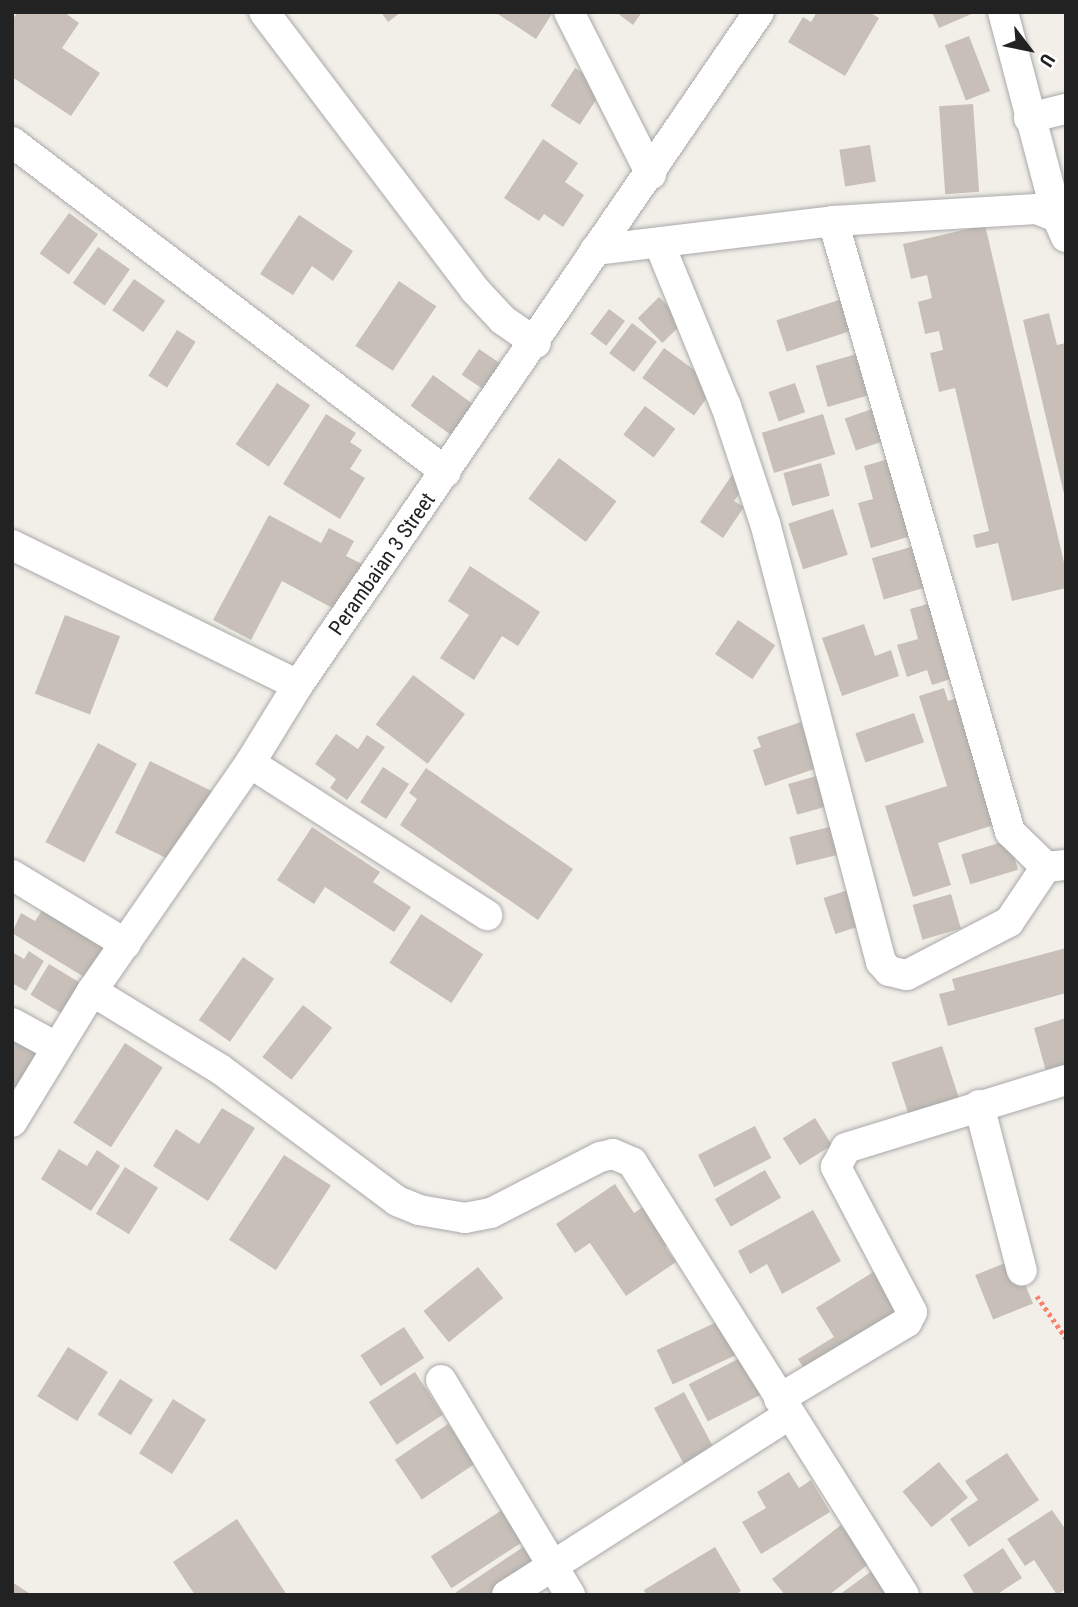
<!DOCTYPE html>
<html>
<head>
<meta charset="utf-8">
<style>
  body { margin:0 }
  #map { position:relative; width:1078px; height:1607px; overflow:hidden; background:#f2efe9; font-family:"Roboto Condensed",sans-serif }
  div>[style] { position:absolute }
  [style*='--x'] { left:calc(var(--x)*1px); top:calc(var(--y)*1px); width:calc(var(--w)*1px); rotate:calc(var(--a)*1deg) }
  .building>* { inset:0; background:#c7bfb8; transform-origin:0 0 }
  .path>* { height:4.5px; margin-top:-2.25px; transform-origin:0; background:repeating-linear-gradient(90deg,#fa8072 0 3.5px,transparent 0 7px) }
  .roads { filter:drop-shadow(0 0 2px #a9a9a9) drop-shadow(0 0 2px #a9a9a9) }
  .street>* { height:30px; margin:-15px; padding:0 15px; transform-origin:15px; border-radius:15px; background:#fff }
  span { translate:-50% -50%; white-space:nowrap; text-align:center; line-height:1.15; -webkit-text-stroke:6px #fff; paint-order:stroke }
  .street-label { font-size:21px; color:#222 }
  .frame { position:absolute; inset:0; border:14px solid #222; pointer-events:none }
  .north { position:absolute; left:994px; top:14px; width:70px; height:70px; -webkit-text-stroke:5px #fff; paint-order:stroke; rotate:122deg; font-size:19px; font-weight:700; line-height:28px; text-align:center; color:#222 }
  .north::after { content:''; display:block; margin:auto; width:24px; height:32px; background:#222; clip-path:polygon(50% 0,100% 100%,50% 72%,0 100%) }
</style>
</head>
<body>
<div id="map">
  <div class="building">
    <i style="clip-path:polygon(18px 12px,64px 12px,79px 23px,62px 48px,100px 73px,71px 116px,12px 77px,12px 20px)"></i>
    <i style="clip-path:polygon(381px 12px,401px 12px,388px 22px)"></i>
    <i style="clip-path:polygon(495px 12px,553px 12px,536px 39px)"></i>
    <i style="clip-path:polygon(616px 12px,642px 12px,633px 25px)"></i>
    <i style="clip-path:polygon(817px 12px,869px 12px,879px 18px,845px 76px,788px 42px,803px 17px,811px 22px)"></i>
    <i style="clip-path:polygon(932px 12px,976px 12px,939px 28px)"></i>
    <i style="left:969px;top:36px;width:59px;height:26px;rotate:69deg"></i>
    <i style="left:575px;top:68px;width:35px;height:45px;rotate:33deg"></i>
    <i style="left:973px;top:104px;width:88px;height:34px;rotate:86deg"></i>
    <i style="clip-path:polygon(543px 139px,578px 163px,565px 182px,584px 195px,563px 227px,544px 214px,539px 221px,504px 198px)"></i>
    <i style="left:870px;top:145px;width:37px;height:31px;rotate:81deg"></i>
    <i style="left:69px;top:213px;width:36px;height:50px;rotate:36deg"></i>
    <i style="clip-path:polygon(299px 215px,353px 251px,333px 281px,312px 266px,293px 295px,260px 274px)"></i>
    <i style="clip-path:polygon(985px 225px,1066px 571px,1066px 588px,1012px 601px,998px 543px,976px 548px,973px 535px,989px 531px,955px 388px,939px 392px,930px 353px,943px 350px,939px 331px,925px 334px,918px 302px,932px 298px,927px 275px,911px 279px,903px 244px)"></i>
    <i style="left:98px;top:247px;width:39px;height:44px;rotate:35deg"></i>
    <i style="left:134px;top:279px;width:38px;height:38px;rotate:35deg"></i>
    <i style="left:399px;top:281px;width:45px;height:78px;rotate:34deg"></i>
    <i style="left:659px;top:297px;width:35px;height:30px;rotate:45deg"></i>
    <i style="left:845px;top:298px;width:33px;height:72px;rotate:72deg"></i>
    <i style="left:609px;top:309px;width:20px;height:31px;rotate:37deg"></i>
    <i style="clip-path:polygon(1049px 313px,1057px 345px,1066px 343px,1065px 498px,1023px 320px)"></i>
    <i style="left:632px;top:323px;width:31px;height:38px;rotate:37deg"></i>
    <i style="left:177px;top:330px;width:22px;height:54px;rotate:32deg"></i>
    <i style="left:664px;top:348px;width:64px;height:37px;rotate:36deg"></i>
    <i style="left:479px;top:349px;width:40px;height:31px;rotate:34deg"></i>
    <i style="left:860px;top:353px;width:43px;height:46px;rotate:74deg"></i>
    <i style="left:433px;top:375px;width:57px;height:38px;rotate:36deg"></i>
    <i style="left:277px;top:383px;width:40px;height:74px;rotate:34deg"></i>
    <i style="left:795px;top:383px;width:31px;height:28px;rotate:71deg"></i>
    <i style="left:645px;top:406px;width:38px;height:36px;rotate:37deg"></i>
    <i style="left:875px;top:408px;width:34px;height:32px;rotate:71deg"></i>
    <i style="clip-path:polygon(326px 414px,356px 433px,350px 442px,362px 450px,350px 469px,365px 478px,340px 519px,283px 484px)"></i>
    <i style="left:823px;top:414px;width:42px;height:64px;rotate:73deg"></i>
    <i style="clip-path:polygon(899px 456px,921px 533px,871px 548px,858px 503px,873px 499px,864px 466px)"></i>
    <i style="left:559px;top:458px;width:72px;height:51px;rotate:37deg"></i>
    <i style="left:821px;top:463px;width:34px;height:39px;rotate:75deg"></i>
    <i style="clip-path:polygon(734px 472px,748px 482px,734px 501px,744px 507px,723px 538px,700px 522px)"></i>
    <i style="left:833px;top:509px;width:48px;height:47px;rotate:72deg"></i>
    <i style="clip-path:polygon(269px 515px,321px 543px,329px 528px,354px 541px,346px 556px,362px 564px,338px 611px,282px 581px,251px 640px,213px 620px)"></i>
    <i style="left:918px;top:545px;width:43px;height:48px;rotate:74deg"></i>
    <i style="clip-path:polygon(470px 566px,540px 612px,518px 646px,502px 636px,474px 680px,440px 658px,469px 615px,448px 601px)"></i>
    <i style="clip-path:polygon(938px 601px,960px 676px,932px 685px,927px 670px,907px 677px,897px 645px,918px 639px,910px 609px)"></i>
    <i style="left:65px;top:615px;width:59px;height:84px;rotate:21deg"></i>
    <i style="left:738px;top:620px;width:45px;height:41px;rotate:34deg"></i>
    <i style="clip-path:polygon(864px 624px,875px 656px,891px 650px,899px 676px,842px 696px,822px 638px)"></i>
    <i style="left:413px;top:675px;width:65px;height:62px;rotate:37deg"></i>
    <i style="clip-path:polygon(944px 688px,948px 701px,966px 695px,1006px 821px,938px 843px,951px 885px,913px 897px,885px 806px,947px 786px,919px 696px)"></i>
    <i style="left:914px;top:713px;width:31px;height:62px;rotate:71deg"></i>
    <i style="clip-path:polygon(801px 722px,817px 768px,765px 786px,753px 750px,761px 747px,757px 737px)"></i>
    <i style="clip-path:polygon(336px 734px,358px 749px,367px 735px,385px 747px,347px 800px,330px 788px,336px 779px,315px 764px)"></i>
    <i style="left:98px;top:743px;width:44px;height:112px;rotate:28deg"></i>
    <i style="left:150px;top:761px;width:69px;height:80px;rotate:26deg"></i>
    <i style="left:383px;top:767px;width:31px;height:42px;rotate:33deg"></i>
    <i style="clip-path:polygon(426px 768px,573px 869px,538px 920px,400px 825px,417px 799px,409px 793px)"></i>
    <i style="left:820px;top:775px;width:32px;height:33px;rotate:74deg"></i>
    <i style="left:833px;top:826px;width:29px;height:45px;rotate:76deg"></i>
    <i style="clip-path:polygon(312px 827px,380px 872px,373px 882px,411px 907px,394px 932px,325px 887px,314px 904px,277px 880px)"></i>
    <i style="left:1009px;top:840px;width:31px;height:50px;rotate:73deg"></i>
    <i style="left:854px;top:888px;width:38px;height:32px;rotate:72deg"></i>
    <i style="left:951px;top:894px;width:36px;height:40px;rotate:74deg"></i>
    <i style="clip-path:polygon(47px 903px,112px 944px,89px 980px,12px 933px,21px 913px,35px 921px)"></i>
    <i style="left:421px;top:914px;width:74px;height:58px;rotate:33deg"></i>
    <i style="clip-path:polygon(1066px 948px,1066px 993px,948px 1026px,939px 994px,955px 990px,952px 979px)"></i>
    <i style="clip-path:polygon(29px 951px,44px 961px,26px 991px,12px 983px,12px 952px,24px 959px)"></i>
    <i style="left:243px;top:957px;width:38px;height:77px;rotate:35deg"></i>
    <i style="left:49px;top:964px;width:44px;height:36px;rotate:31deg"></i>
    <i style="left:303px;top:1005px;width:37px;height:66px;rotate:38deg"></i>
    <i style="clip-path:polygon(1066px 1018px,1066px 1077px,1049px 1082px,1034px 1028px)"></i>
    <i style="clip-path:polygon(12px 1031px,48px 1053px,24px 1092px,12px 1085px)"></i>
    <i style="left:125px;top:1043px;width:45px;height:95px;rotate:33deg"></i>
    <i style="left:942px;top:1046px;width:63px;height:53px;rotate:72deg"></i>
    <i style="clip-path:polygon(222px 1108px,255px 1128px,208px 1201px,153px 1166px,176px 1129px,199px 1144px)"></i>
    <i style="left:815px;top:1118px;width:32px;height:38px;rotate:58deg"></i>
    <i style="left:755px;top:1126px;width:36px;height:64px;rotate:63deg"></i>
    <i style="clip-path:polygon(59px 1149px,87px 1166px,97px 1150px,120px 1166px,91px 1211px,41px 1179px)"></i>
    <i style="left:284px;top:1155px;width:56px;height:101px;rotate:33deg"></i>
    <i style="left:125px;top:1167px;width:39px;height:55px;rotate:32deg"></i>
    <i style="left:765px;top:1170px;width:32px;height:58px;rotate:60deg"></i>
    <i style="clip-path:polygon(615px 1184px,634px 1213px,652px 1201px,677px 1239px,665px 1247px,676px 1262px,626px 1296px,590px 1243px,575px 1253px,556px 1224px)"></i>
    <i style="clip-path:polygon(813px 1210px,841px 1261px,782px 1294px,767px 1264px,750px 1274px,738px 1251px)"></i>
    <i style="left:1015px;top:1259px;width:48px;height:43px;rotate:68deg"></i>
    <i style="left:478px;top:1267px;width:40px;height:70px;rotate:51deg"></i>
    <i style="clip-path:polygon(878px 1269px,908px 1317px,810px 1378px,798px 1359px,834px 1337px,816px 1308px)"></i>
    <i style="left:721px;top:1320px;width:38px;height:71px;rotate:65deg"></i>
    <i style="left:404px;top:1327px;width:37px;height:52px;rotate:57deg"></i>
    <i style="left:68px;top:1347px;width:47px;height:58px;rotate:32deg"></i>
    <i style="left:744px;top:1356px;width:42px;height:62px;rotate:63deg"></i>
    <i style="left:415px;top:1372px;width:51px;height:55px;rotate:57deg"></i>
    <i style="left:120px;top:1379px;width:39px;height:42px;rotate:32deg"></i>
    <i style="left:684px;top:1392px;width:70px;height:34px;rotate:62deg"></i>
    <i style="left:173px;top:1399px;width:39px;height:64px;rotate:32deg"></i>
    <i style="left:448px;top:1424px;width:48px;height:64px;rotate:56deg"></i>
    <i style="clip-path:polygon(1007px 1453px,1039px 1500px,969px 1547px,950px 1519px,978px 1500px,965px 1481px)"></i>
    <i style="left:939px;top:1462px;width:46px;height:47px;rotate:51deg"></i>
    <i style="clip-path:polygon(789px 1472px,799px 1488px,811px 1480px,830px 1512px,761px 1554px,742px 1522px,766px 1508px,757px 1492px)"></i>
    <i style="left:502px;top:1510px;width:38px;height:85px;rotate:57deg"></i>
    <i style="clip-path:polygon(1052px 1510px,1066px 1530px,1066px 1589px,1057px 1595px,1034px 1560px,1025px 1566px,1007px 1539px)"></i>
    <i style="clip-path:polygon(237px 1519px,287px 1595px,195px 1595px,173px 1562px)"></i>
    <i style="clip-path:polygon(841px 1525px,871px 1562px,829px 1595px,785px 1595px,772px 1579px)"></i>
    <i style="clip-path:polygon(523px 1547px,539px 1571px,503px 1595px,452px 1595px)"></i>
    <i style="clip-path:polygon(715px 1547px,741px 1591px,735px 1595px,646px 1595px,644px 1590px)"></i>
    <i style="clip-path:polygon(1003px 1548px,1022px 1578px,996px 1595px,975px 1595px,963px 1575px)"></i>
    <i style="clip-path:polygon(873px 1570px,892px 1595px,839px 1595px)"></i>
    <i style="clip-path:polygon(12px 1582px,32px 1595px,12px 1595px)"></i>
  </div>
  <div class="path">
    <i style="--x:1037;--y:1296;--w:51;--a:55.4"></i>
  </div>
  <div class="roads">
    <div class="street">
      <i style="--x:264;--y:12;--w:349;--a:52.8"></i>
      <i style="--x:475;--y:290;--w:41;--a:47"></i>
      <i style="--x:503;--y:320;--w:40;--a:34.9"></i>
      <i style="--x:569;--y:12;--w:182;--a:63.2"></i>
      <i style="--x:1003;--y:12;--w:212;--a:75.2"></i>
      <i style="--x:1029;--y:118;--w:38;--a:-14"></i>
      <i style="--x:12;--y:142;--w:545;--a:37.25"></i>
      <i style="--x:833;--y:221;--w:636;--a:73.84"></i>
      <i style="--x:1010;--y:832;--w:50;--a:44.2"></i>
      <i style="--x:659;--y:243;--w:176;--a:67.7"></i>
      <i style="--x:726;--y:406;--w:123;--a:71.6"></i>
      <i style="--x:765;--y:523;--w:454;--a:75.2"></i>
      <i style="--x:881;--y:962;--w:12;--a:48"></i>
      <i style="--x:889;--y:971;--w:18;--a:13"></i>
      <i style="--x:907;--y:975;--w:115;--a:-27.5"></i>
      <i style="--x:1009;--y:922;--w:66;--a:-56.1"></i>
      <i style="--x:1046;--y:867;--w:20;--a:-6"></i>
      <i style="--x:595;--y:250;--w:240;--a:-6.9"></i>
      <i style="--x:833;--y:221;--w:204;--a:-3.4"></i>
      <i style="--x:1037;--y:209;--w:22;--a:22"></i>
      <i style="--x:1057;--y:217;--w:22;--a:66"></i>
      <i style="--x:12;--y:545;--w:318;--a:26.1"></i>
      <i style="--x:250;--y:763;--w:282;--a:32.7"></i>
      <i style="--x:12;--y:875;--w:133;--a:31.2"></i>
      <i style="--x:92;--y:991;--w:150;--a:31.4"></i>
      <i style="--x:220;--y:1069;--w:221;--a:36.7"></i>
      <i style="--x:397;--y:1201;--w:24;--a:22"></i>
      <i style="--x:419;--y:1210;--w:47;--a:9.9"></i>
      <i style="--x:465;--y:1218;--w:26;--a:-11"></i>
      <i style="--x:491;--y:1213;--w:123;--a:-27.2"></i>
      <i style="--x:600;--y:1157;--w:13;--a:-13"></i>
      <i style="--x:613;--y:1154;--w:21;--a:23"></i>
      <i style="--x:632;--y:1162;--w:511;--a:57.86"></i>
      <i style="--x:12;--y:1023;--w:50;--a:28.6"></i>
      <i style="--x:979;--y:1105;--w:171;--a:75.5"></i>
      <i style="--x:12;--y:1122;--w:153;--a:-58.6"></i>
      <i style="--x:92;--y:991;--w:277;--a:-55.3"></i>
      <i style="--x:250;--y:763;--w:92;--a:-58.4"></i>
      <i style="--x:298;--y:685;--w:816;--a:-55.59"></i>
      <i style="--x:441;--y:1380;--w:251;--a:59"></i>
      <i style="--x:779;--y:1399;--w:149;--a:-31"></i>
      <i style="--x:907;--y:1322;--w:11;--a:-63"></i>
      <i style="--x:912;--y:1312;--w:164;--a:-117.7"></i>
      <i style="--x:836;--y:1167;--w:21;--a:-62"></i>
      <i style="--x:846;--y:1148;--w:230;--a:-17.2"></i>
      <i style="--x:507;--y:1595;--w:335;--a:-32.6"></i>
    </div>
  </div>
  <div class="street-label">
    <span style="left:382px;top:564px;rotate:-55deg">Perambaian 3 Street</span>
  </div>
  <div class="frame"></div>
  <div class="north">U</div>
</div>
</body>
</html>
